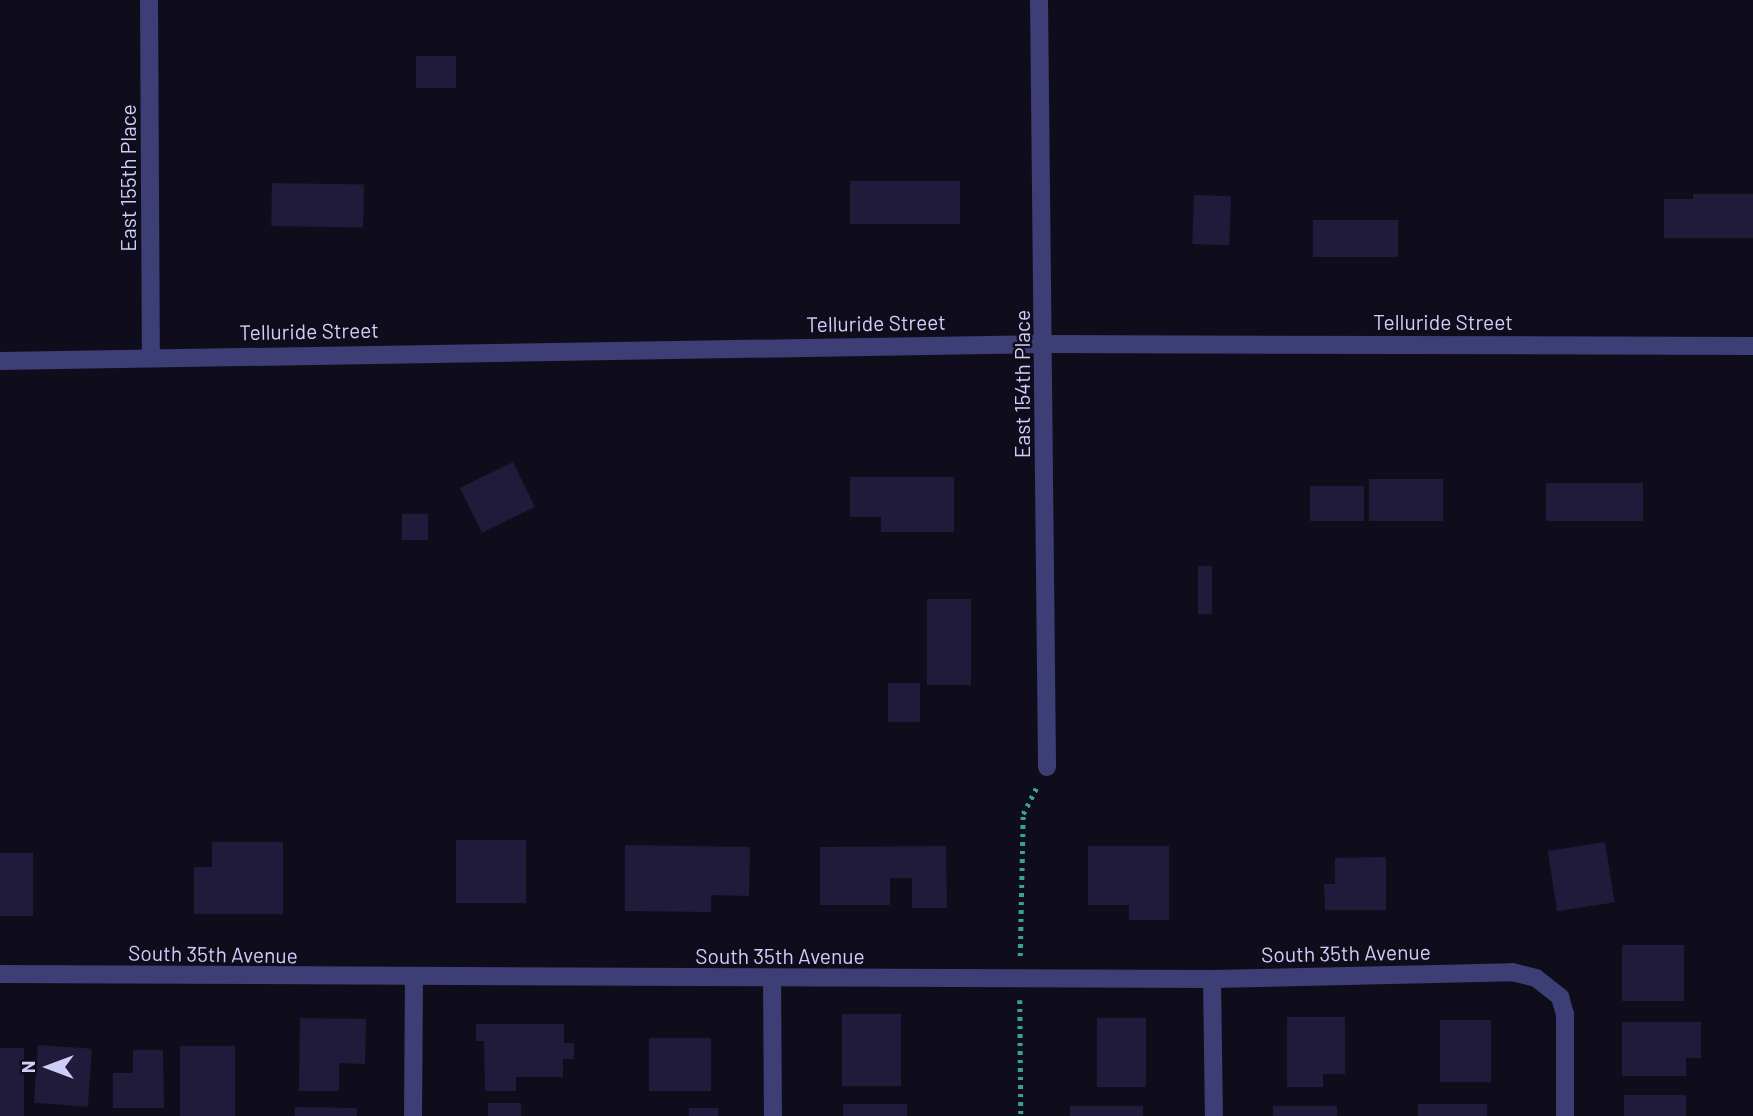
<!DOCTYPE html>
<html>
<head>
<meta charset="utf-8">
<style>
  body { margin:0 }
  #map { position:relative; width:1753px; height:1116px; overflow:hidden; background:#0f0d1b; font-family:Barlow,sans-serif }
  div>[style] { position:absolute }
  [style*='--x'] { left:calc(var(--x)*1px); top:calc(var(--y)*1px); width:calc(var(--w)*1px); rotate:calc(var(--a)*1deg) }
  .building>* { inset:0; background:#201b3a; transform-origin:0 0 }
  .path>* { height:4.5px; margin-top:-2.25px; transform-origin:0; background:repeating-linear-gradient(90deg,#3aa095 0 3.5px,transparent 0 8.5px) }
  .street>* { height:18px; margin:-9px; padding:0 9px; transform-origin:9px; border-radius:9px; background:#3d3e75 }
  span { translate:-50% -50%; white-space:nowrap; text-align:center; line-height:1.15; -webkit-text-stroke:5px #0f0d1b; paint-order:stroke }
  .street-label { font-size:21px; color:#cfcdf9 }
  .north { position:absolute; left:14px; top:1032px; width:70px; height:70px; -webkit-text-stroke:5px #0f0d1b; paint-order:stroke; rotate:270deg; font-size:19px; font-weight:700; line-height:28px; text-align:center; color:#cfcdf9 }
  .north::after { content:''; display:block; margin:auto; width:24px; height:32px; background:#cfcdf9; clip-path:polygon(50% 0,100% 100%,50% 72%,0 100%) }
</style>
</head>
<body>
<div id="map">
  <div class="building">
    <i style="left:416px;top:56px;width:40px;height:32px"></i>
    <i style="left:850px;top:181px;width:110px;height:43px"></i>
    <i style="left:272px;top:183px;width:92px;height:43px;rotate:1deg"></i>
    <i style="clip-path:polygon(1693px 194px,1753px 194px,1753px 238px,1664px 238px,1664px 199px,1693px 199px)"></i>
    <i style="left:1194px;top:195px;width:37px;height:49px;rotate:2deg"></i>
    <i style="left:1313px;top:220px;width:85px;height:37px"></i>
    <i style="left:513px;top:462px;width:50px;height:59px;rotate:64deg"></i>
    <i style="clip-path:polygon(850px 477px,954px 477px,954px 532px,881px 532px,881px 517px,850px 517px)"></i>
    <i style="left:1369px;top:479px;width:74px;height:42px"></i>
    <i style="left:1546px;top:483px;width:97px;height:38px"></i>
    <i style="left:1310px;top:486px;width:54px;height:35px"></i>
    <i style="left:402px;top:514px;width:26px;height:26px"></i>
    <i style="left:1198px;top:566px;width:14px;height:48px"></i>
    <i style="left:927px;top:599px;width:44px;height:86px"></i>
    <i style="left:888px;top:683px;width:32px;height:39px"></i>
    <i style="left:456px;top:840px;width:70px;height:63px"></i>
    <i style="clip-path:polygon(212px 842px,283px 842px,283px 914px,194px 914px,194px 867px,212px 867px)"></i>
    <i style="left:1605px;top:842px;width:61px;height:58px;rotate:81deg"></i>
    <i style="clip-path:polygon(625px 845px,750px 847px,749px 896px,711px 895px,711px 912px,625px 911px)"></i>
    <i style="clip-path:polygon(946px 846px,947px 908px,912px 908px,912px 878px,890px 878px,890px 905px,820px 905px,820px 847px)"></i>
    <i style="clip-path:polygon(1088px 846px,1169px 846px,1169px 920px,1129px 920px,1129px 905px,1088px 905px)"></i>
    <i style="left:0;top:853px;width:33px;height:63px"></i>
    <i style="clip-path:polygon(1386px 857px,1386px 910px,1325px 910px,1324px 884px,1335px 884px,1335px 858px)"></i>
    <i style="left:1622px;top:945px;width:62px;height:56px"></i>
    <i style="left:842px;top:1014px;width:59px;height:72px"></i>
    <i style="clip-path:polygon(1287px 1017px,1345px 1017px,1345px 1074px,1323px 1074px,1323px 1087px,1287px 1087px)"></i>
    <i style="clip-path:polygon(300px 1018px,366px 1019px,365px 1064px,339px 1063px,339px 1091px,299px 1091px)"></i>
    <i style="left:1097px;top:1018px;width:49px;height:69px"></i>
    <i style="left:1440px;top:1020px;width:51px;height:62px"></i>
    <i style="clip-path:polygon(1622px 1022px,1701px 1022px,1701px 1058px,1686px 1058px,1686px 1076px,1622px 1076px)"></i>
    <i style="clip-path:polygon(476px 1024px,564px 1024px,564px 1043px,574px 1043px,574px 1059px,563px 1059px,563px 1077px,516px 1077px,516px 1091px,485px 1091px,484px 1041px,476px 1041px)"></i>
    <i style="left:649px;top:1038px;width:62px;height:53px"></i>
    <i style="left:38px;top:1045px;width:54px;height:58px;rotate:4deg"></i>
    <i style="left:180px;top:1046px;width:55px;height:70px"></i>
    <i style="left:0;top:1048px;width:24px;height:68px"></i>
    <i style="clip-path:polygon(133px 1050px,163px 1050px,164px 1108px,113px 1108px,113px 1073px,133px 1073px)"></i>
    <i style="left:1624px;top:1095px;width:62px;height:21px"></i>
    <i style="left:521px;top:1103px;width:13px;height:33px;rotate:90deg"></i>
    <i style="left:843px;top:1104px;width:64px;height:12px"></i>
    <i style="left:1418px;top:1104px;width:69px;height:12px"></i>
    <i style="left:1070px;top:1106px;width:73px;height:10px"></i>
    <i style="left:1273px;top:1106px;width:64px;height:10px"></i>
    <i style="left:295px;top:1107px;width:62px;height:9px;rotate:1deg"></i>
    <i style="left:689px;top:1108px;width:29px;height:8px"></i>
  </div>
  <div class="path">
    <i style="--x:1020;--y:956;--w:142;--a:-88.8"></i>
    <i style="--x:1023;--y:814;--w:31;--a:-63"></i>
    <i style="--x:1020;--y:1000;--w:116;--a:89.5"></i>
  </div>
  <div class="street">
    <i style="--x:149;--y:0;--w:356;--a:89.7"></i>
    <i style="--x:1039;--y:0;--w:767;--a:89.4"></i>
    <i style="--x:0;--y:361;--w:1045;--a:-0.93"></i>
    <i style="--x:1045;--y:344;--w:708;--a:0.16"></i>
    <i style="--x:0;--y:974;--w:1212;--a:0.24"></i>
    <i style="--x:1212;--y:979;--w:300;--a:-1.3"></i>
    <i style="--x:1512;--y:972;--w:25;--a:14"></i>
    <i style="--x:1536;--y:978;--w:31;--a:38"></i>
    <i style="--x:1560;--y:997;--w:18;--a:74"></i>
    <i style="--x:1565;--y:1014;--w:102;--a:90"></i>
    <i style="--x:772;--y:979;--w:137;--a:89.6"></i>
    <i style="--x:1212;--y:979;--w:137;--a:89.2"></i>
    <i style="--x:413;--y:1116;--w:137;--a:-89.6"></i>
  </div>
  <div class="street-label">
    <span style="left:128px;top:178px;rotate:-90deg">East 155th Place</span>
    <span style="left:1443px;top:322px">Telluride Street</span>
    <span style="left:876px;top:323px;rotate:-1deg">Telluride Street</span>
    <span style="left:309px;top:331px;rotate:-1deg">Telluride Street</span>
    <span style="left:1022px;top:384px;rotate:-90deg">East 154th Place</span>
    <span style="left:1346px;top:953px;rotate:-1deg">South 35th Avenue</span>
    <span style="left:213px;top:954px;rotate:1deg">South 35th Avenue</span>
    <span style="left:780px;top:956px">South 35th Avenue</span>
  </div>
  <div class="north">N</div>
</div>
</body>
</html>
